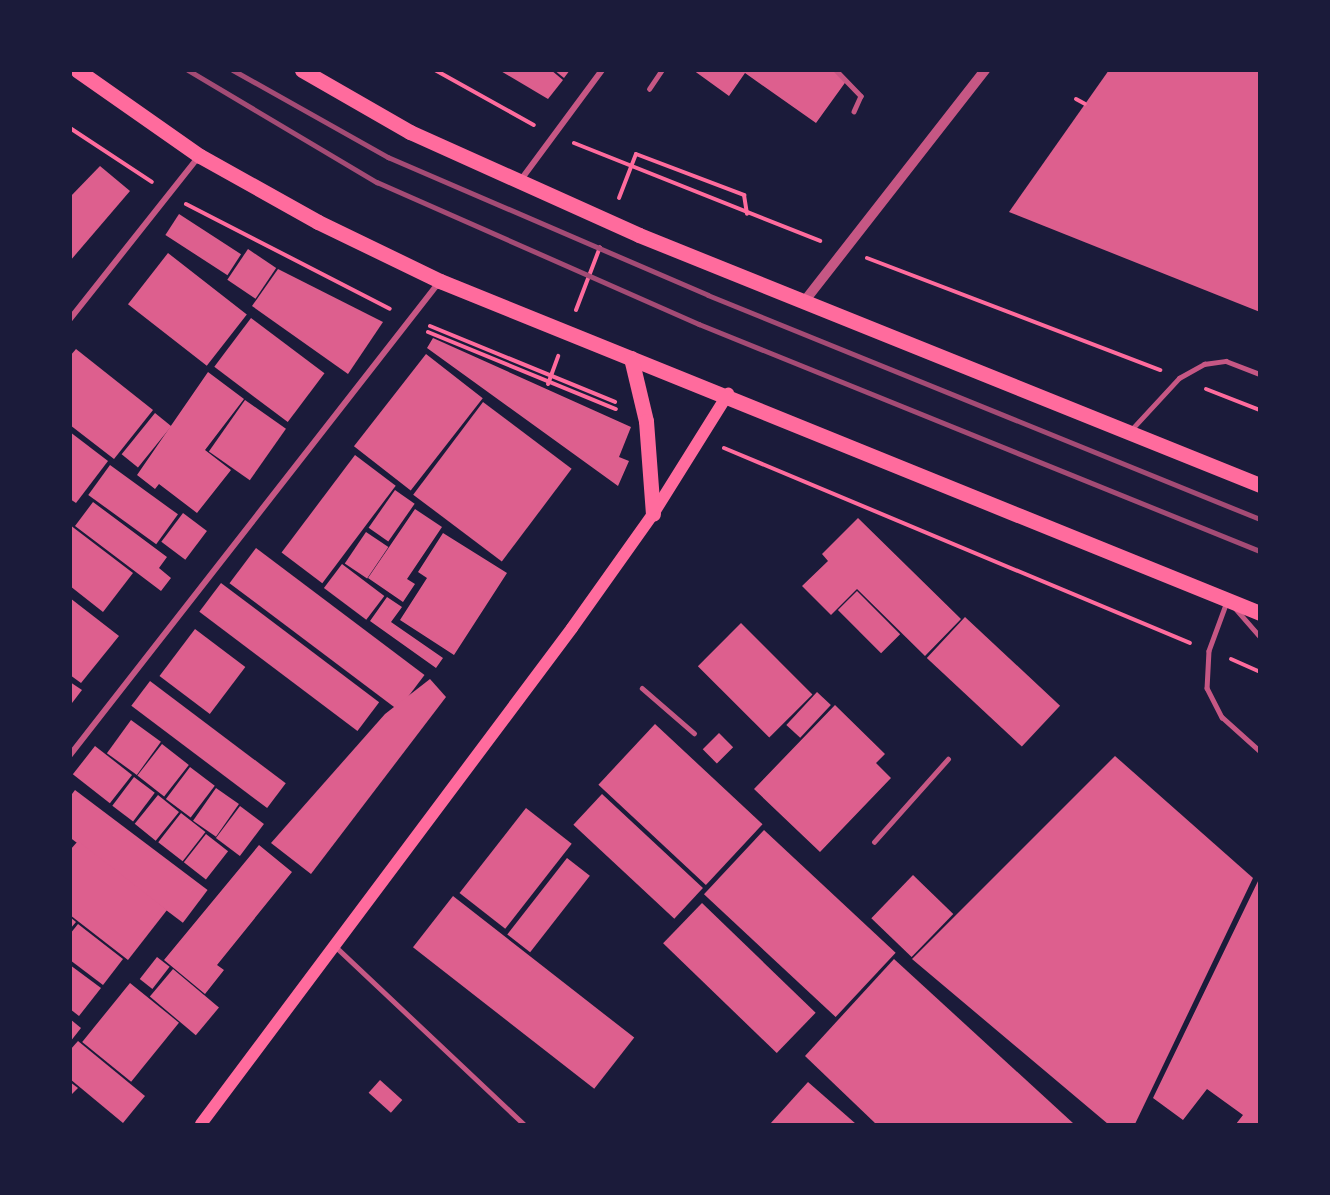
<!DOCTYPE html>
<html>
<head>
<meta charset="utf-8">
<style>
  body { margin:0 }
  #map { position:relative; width:1330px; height:1195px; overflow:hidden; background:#1b1b3a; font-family:Inter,sans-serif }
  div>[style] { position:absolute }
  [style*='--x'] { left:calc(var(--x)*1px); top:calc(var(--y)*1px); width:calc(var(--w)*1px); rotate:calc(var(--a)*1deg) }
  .building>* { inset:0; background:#dd5f8e; transform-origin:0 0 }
  .path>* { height:4px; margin:-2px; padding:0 2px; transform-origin:2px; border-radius:2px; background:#ff6b9d }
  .service>* { height:4.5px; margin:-2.25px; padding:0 2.25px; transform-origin:2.25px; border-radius:2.25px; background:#c65784 }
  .minor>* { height:6px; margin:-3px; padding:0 3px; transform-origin:3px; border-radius:3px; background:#c65784 }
  .tertiary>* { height:10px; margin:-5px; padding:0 5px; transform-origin:5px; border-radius:5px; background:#c65784 }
  .secondary>* { height:12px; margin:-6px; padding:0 6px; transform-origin:6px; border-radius:6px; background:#ff6b9d }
  .primary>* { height:15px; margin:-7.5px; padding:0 7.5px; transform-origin:7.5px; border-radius:7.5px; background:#ff6b9d }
  .rail>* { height:4.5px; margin:-2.25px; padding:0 2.25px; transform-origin:2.25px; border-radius:2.25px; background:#a44b75 }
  span { translate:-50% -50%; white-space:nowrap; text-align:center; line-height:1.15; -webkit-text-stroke:6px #1b1b3a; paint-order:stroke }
  .frame { position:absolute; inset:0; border:72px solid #1b1b3a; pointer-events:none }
</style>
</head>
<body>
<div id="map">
  <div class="building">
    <i style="clip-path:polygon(499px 70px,551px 70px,563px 80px,548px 99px)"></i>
    <i style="clip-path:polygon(554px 70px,570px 70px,564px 78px)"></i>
    <i style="clip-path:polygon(693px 70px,833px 70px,847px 80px,816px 123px,745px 73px,729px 96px)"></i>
    <i style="clip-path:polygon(1109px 70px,1260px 70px,1260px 312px,1009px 212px)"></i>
    <i style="clip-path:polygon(100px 166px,130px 191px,70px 261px,70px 197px)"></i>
    <i style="left:179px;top:214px;width:74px;height:25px;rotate:33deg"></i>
    <i style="left:248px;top:249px;width:34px;height:37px;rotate:34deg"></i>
    <i style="left:168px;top:253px;width:100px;height:65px;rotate:38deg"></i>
    <i style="clip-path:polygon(278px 269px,383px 322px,348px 374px,252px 306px)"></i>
    <i style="left:251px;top:318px;width:92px;height:61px;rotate:37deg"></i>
    <i style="clip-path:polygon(433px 338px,631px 427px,619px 457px,629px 461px,618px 486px,427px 348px)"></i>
    <i style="clip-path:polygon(76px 349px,153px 410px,114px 459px,70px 425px,70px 356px)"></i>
    <i style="left:426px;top:354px;width:72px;height:117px;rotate:38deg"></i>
    <i style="clip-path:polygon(208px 372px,244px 399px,205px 450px,231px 470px,197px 513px,159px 484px,155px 489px,137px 475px)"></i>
    <i style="left:245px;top:400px;width:50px;height:63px;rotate:35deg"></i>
    <i style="left:483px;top:402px;width:111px;height:116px;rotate:37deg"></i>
    <i style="left:155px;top:413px;width:21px;height:53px;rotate:39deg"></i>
    <i style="clip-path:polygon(70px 432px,108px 461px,76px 503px,70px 499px)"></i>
    <i style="left:355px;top:455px;width:51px;height:122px;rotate:37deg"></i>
    <i style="left:110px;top:465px;width:84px;height:37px;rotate:36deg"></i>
    <i style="left:395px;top:490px;width:24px;height:46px;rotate:35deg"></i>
    <i style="clip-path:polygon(93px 502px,167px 557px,159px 568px,171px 578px,161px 591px,75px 526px)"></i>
    <i style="clip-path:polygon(415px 509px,442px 527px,407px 579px,415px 584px,403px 602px,368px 578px)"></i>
    <i style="left:183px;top:513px;width:30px;height:36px;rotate:37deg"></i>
    <i style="clip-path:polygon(858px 518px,961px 619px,925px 656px,857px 589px,831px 615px,802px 586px,828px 561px,822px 554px)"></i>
    <i style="clip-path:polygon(70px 525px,133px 573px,103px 612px,70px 586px)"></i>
    <i style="left:366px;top:532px;width:27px;height:38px;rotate:34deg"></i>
    <i style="clip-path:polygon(443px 533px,507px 573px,454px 655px,400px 620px,427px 578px,418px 572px)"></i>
    <i style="left:256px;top:548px;width:211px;height:44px;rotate:37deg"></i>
    <i style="left:342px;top:564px;width:53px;height:30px;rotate:37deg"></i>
    <i style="left:221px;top:583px;width:198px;height:36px;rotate:37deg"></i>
    <i style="left:857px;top:591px;width:61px;height:27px;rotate:45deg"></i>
    <i style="clip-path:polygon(387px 597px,402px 607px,391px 622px,443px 658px,436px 668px,370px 621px)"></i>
    <i style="clip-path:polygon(70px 598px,119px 636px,81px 683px,70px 675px)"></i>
    <i style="left:965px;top:617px;width:130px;height:56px;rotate:43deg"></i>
    <i style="left:741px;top:623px;width:101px;height:61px;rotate:45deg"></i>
    <i style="left:195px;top:629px;width:63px;height:59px;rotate:37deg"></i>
    <i style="clip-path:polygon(430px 679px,446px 697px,311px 874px,271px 843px,385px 714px)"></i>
    <i style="left:150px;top:681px;width:170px;height:31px;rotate:37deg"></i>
    <i style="clip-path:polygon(70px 682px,82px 690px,72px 703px,70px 702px)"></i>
    <i style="left:817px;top:692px;width:19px;height:45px;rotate:43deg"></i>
    <i style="clip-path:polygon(835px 705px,885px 754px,876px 763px,891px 778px,820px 852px,754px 789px)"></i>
    <i style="left:131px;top:720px;width:37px;height:41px;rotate:36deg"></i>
    <i style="left:655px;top:724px;width:147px;height:83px;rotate:43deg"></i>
    <i style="left:719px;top:733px;width:20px;height:23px;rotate:45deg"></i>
    <i style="left:162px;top:744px;width:34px;height:40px;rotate:38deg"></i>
    <i style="left:95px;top:746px;width:47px;height:36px;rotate:38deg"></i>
    <i style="clip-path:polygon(1115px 756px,1253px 878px,1135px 1124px,1108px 1124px,912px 959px)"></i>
    <i style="left:190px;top:767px;width:31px;height:40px;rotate:37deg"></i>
    <i style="left:134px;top:777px;width:26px;height:36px;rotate:37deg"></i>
    <i style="left:216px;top:788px;width:28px;height:40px;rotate:35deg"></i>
    <i style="left:75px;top:790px;width:166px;height:41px;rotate:37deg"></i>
    <i style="left:602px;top:794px;width:138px;height:42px;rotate:43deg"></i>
    <i style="left:158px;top:795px;width:27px;height:37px;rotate:39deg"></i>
    <i style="left:240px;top:806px;width:30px;height:40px;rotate:37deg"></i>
    <i style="left:526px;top:808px;width:58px;height:108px;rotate:38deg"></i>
    <i style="left:181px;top:813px;width:31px;height:37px;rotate:38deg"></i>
    <i style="left:764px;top:830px;width:180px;height:88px;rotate:43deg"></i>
    <i style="left:206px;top:834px;width:28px;height:36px;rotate:38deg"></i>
    <i style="clip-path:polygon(78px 841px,167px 910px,128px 960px,70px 915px,70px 850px)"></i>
    <i style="clip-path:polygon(259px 845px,292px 872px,217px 965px,224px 970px,205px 994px,164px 960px)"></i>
    <i style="left:567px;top:858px;width:29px;height:97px;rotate:38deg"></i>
    <i style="left:913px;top:875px;width:56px;height:60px;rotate:44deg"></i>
    <i style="clip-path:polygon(1260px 877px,1260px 1124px,1236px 1124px,1243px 1115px,1207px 1089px,1183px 1120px,1153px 1098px)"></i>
    <i style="left:453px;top:896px;width:230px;height:65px;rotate:38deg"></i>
    <i style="left:702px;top:903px;width:158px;height:56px;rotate:44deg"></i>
    <i style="clip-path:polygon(70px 917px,76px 922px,70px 929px)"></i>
    <i style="clip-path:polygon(78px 924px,123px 959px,103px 985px,70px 960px,70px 934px)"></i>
    <i style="left:157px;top:957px;width:16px;height:28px;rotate:38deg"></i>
    <i style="clip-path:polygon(894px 959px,1074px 1124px,876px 1124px,805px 1056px)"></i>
    <i style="clip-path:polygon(70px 965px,101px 988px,79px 1016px,70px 1009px)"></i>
    <i style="left:173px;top:969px;width:60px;height:36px;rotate:40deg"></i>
    <i style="left:130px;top:983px;width:63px;height:76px;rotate:39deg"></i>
    <i style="clip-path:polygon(70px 1019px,81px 1028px,70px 1042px)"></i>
    <i style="clip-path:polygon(78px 1041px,145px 1096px,123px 1123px,70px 1079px,70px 1050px)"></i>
    <i style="left:380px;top:1080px;width:30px;height:17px;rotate:42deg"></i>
    <i style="clip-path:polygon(70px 1082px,78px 1088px,70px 1096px)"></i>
    <i style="clip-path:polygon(808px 1082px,856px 1124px,770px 1124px)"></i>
  </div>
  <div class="path">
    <i style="--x:435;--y:70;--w:113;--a:29.1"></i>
    <i style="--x:1076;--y:99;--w:10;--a:29"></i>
    <i style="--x:70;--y:128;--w:98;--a:33.4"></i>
    <i style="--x:574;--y:143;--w:265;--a:21.7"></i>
    <i style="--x:619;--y:198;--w:47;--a:-68.9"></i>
    <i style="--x:636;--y:154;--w:116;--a:20.8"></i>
    <i style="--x:744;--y:195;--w:19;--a:81"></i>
    <i style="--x:186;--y:204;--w:229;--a:27.2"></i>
    <i style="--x:867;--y:258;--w:314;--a:20.9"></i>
    <i style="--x:576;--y:310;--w:67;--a:-69.1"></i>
    <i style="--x:430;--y:326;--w:200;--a:22.3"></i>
    <i style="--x:428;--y:332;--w:203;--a:22.3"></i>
    <i style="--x:548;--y:384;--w:30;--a:-70"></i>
    <i style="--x:1206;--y:389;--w:58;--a:21.3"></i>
    <i style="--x:724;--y:448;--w:505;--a:22.71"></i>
    <i style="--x:1231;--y:659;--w:32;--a:24"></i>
  </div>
  <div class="service">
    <i style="--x:836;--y:70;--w:36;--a:46"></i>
    <i style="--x:861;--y:96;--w:17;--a:114"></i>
    <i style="--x:649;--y:89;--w:23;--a:-56"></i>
    <i style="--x:1132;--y:429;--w:69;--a:-47.3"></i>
    <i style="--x:1179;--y:378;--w:29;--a:-29"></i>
    <i style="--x:1204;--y:364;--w:22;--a:-8"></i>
    <i style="--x:1226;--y:361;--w:36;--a:21"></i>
    <i style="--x:1227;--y:602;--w:52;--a:110.2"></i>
    <i style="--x:1209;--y:651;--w:37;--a:93"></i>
    <i style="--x:1207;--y:688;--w:33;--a:63"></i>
    <i style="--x:1222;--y:717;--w:51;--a:41.8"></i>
    <i style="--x:1236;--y:609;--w:37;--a:49"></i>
    <i style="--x:642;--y:688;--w:69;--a:40.9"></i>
    <i style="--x:874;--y:842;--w:111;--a:-48.3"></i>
    <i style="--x:336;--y:947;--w:258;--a:43.3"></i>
  </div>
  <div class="minor">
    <i style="--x:520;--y:181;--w:138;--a:-53.5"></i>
    <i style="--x:70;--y:319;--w:208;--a:-51.6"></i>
    <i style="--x:70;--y:755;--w:601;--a:-52.02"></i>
  </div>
  <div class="tertiary">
    <i style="--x:803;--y:303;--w:296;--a:-52"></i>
  </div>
  <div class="secondary">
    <i style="--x:201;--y:1124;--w:619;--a:-53.2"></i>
    <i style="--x:572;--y:628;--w:140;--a:-54.6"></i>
    <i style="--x:653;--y:514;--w:142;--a:-58"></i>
  </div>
  <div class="primary">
    <i style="--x:77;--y:70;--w:150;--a:35"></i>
    <i style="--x:200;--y:156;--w:135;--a:29.2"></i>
    <i style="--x:318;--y:222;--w:136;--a:25.8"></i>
    <i style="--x:440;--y:281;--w:885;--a:22.04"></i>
    <i style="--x:302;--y:70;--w:125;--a:29.9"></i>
    <i style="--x:410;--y:132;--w:251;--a:24.2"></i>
    <i style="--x:639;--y:235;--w:669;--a:21.93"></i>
    <i style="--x:631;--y:358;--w:65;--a:76.6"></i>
    <i style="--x:646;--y:421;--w:93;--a:85.7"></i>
  </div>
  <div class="rail">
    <i style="--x:188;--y:70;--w:220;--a:30.7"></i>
    <i style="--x:377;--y:182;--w:352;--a:23.8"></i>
    <i style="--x:699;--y:324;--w:605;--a:22.03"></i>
    <i style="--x:233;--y:70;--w:178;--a:29.3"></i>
    <i style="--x:388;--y:157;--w:348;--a:23.3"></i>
    <i style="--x:708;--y:295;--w:596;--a:22.09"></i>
  </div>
  <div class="frame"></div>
</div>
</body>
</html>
